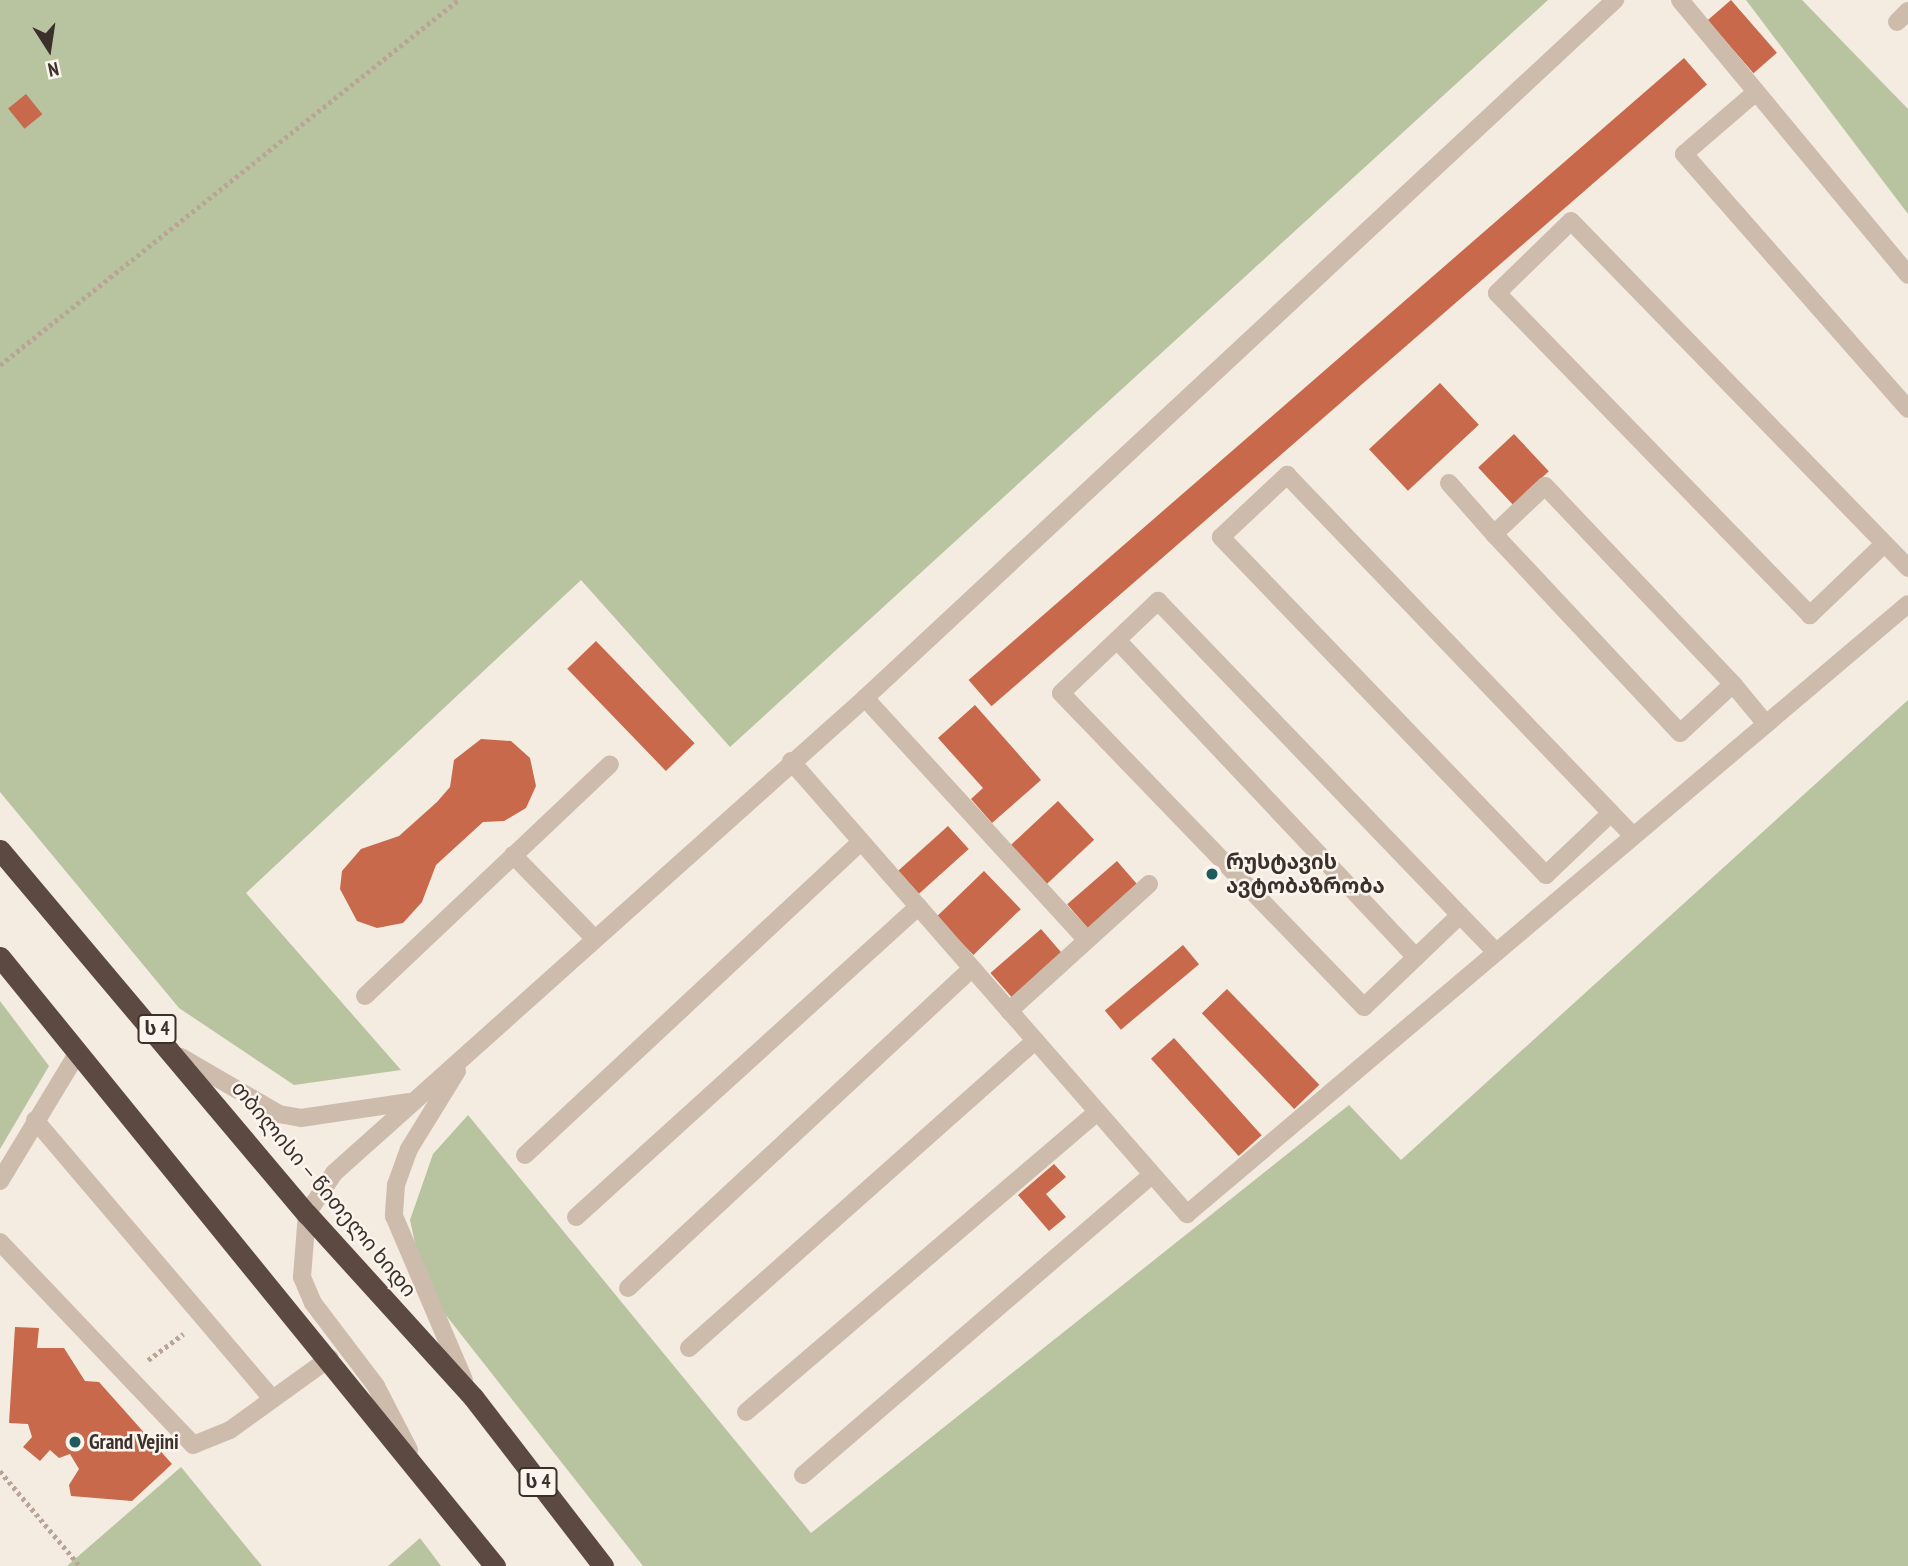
<!DOCTYPE html>
<meta charset="utf-8">
<style>
body{margin:0}
#map{position:relative;width:1908px;height:1566px;overflow:hidden;background:#f4ebe1;font-family:"PT Sans Narrow","Noto Sans Georgian",sans-serif}
div>[style]{position:absolute}
[style*='--x']{left:calc(var(--x)*1px);top:calc(var(--y)*1px);width:calc(var(--w)*1px);rotate:calc(var(--a)*1deg)}
.green>*{inset:0;background:#b8c4a0}
.building>*{inset:0;background:#c8694b;transform-origin:0 0}
.path>*{height:4.5px;margin-top:-2.25px;transform-origin:0;background:repeating-linear-gradient(90deg,#b9a596 0 3.5px,transparent 0 7px)}
.lane>*{height:18px;margin:-9px;padding:0 9px;transform-origin:9px;border-radius:9px;background:#cdbbac}
.street>*{height:18px;margin:-9px;padding:0 9px;transform-origin:9px;border-radius:9px;background:#cdbbac}
.highway>*{height:21px;margin:-10.5px;padding:0 10.5px;transform-origin:10.5px;border-radius:10.5px;background:#5c4a42}
.dots>*{width:19px;height:19px;translate:-50% -50%;box-sizing:border-box;border:4px solid #fbf5ee;border-radius:50%}
span{translate:-50% -50%;white-space:nowrap;text-align:center;line-height:1.15;-webkit-text-stroke:5px #fbf5ee;paint-order:stroke}
.shield-label span{padding:2px 5px;background:#fbf5ee;border:2px solid;border-radius:5px;-webkit-text-stroke-width:0}
.shield-label{font-size:19px;color:#3b302b;font-weight:700}
.poi-label{font-size:21px;color:#3b302b;font-weight:700}
.left{translate:0 -50%;text-align:left}
.street-label{font-size:21px;color:#3b302b}
.north{position:absolute;left:14px;top:14px;width:70px;height:70px;-webkit-text-stroke:5px #fbf5ee;paint-order:stroke;rotate:168deg;font-size:19px;font-weight:700;line-height:28px;text-align:center;color:#3b302b}
.north::after{content:'';display:block;margin:auto;width:24px;height:32px;background:#3b302b;clip-path:polygon(50% 0,100% 100%,50% 72%,0 100%)}
</style>
<div id="map">
<div class="green">
<i style="clip-path:polygon(0 0,1548px 0,730px 747px,581px 580px,246px 893px,401px 1070px,294px 1085px,179px 1008px,0 792px)"></i>
<i style="clip-path:polygon(1746px 0,1802px 0,1908px 109px,1908px 214px)"></i>
<i style="clip-path:polygon(1908px 700px,1908px 1566px,643px 1566px,445px 1314px,418px 1257px,410px 1220px,433px 1154px,468px 1115px,811px 1533px,1349px 1105px,1401px 1160px)"></i>
<i style="clip-path:polygon(0 1001px,49px 1066px,0 1149px)"></i>
<i style="clip-path:polygon(181px 1467px,262px 1566px,67px 1566px,75px 1559px)"></i>
<i style="clip-path:polygon(420px 1538px,441px 1566px,388px 1566px)"></i>
</div>
<div class="building">
<i style="left:1731px;top:0;width:70px;height:31px;rotate:49deg"></i>
<i style="left:1684px;top:58px;width:35px;height:948px;rotate:49deg"></i>
<i style="left:26px;top:94px;width:26px;height:23px;rotate:51deg"></i>
<i style="left:1440px;top:383px;width:57px;height:97px;rotate:47deg"></i>
<i style="left:1514px;top:434px;width:51px;height:49px;rotate:47deg"></i>
<i style="left:596px;top:641px;width:142px;height:40px;rotate:46deg"></i>
<i style="clip-path:polygon(975px 705px,1041px 780px,992px 823px,971px 799px,983px 788px,938px 738px)"></i>
<i style="clip-path:polygon(481px 739px,511px 741px,530px 758px,536px 786px,526px 808px,504px 821px,483px 822px,436px 865px,422px 902px,403px 923px,377px 928px,357px 921px,340px 889px,342px 871px,361px 849px,399px 836px,437px 802px,450px 787px,454px 760px)"></i>
<i style="left:1058px;top:801px;width:53px;height:68px;rotate:47deg"></i>
<i style="left:948px;top:826px;width:31px;height:67px;rotate:48deg"></i>
<i style="left:1117px;top:861px;width:32px;height:66px;rotate:49deg"></i>
<i style="left:984px;top:871px;width:53px;height:66px;rotate:46deg"></i>
<i style="left:1041px;top:929px;width:32px;height:67px;rotate:49deg"></i>
<i style="left:1183px;top:945px;width:25px;height:102px;rotate:50deg"></i>
<i style="left:1227px;top:989px;width:133px;height:35px;rotate:46deg"></i>
<i style="left:1174px;top:1038px;width:131px;height:31px;rotate:48deg"></i>
<i style="clip-path:polygon(1054px 1164px,1066px 1177px,1046px 1194px,1066px 1217px,1049px 1231px,1018px 1195px)"></i>
<i style="clip-path:polygon(15px 1327px,39px 1328px,37px 1348px,64px 1348px,85px 1381px,99px 1382px,172px 1464px,132px 1501px,71px 1496px,69px 1485px,79px 1469px,70px 1454px,59px 1458px,50px 1450px,40px 1461px,23px 1447px,32px 1437px,28px 1424px,9px 1423px)"></i>
</div>
<div class="path">
<i style="--x:0;--y:365;--w:586;--a:-38.55"></i>
<i style="--x:148;--y:1360;--w:44;--a:-36.6"></i>
<i style="--x:0;--y:1471;--w:124;--a:49.9"></i>
</div>
<div class="lane">
<i style="--x:1680;--y:0;--w:357;--a:50.3"></i>
<i style="--x:1897;--y:22;--w:16;--a:-45"></i>
<i style="--x:1756;--y:92;--w:95;--a:139.3"></i>
<i style="--x:1684;--y:154;--w:339;--a:48.7"></i>
<i style="--x:1449;--y:483;--w:68;--a:48.6"></i>
<i style="--x:1884;--y:544;--w:103;--a:136.2"></i>
<i style="--x:1810;--y:615;--w:449;--a:-134.2"></i>
<i style="--x:1497;--y:293;--w:103;--a:-44.2"></i>
<i style="--x:1571;--y:221;--w:484;--a:45.8"></i>
<i style="--x:1117;--y:640;--w:436;--a:46.7"></i>
<i style="--x:1733;--y:684;--w:72;--a:137.2"></i>
<i style="--x:1680;--y:733;--w:272;--a:-133.1"></i>
<i style="--x:1494;--y:534;--w:70;--a:-43.3"></i>
<i style="--x:1545;--y:486;--w:273;--a:46.5"></i>
<i style="--x:1733;--y:684;--w:52;--a:50.5"></i>
<i style="--x:865;--y:698;--w:328;--a:47.5"></i>
<i style="--x:791;--y:761;--w:602;--a:48.84"></i>
<i style="--x:1187;--y:1214;--w:944;--a:-40.23"></i>
<i style="--x:1611;--y:813;--w:90;--a:136.4"></i>
<i style="--x:1546;--y:875;--w:469;--a:-133.9"></i>
<i style="--x:1221;--y:537;--w:91;--a:-43.2"></i>
<i style="--x:1287;--y:475;--w:468;--a:46.2"></i>
<i style="--x:1611;--y:813;--w:32;--a:46"></i>
<i style="--x:513;--y:855;--w:116;--a:45.7"></i>
<i style="--x:1460;--y:915;--w:133;--a:136.2"></i>
<i style="--x:1364;--y:1007;--w:436;--a:-134"></i>
<i style="--x:1061;--y:693;--w:134;--a:-43.5"></i>
<i style="--x:1158;--y:601;--w:436;--a:46.1"></i>
<i style="--x:1460;--y:915;--w:52;--a:45.8"></i>
<i style="--x:365;--y:996;--w:337;--a:-43.4"></i>
<i style="--x:1009;--y:1011;--w:189;--a:-42.2"></i>
<i style="--x:35;--y:1120;--w:364;--a:49.6"></i>
<i style="--x:525;--y:1155;--w:459;--a:-43"></i>
<i style="--x:576;--y:1217;--w:462;--a:-42.2"></i>
<i style="--x:0;--y:1242;--w:280;--a:46.4"></i>
<i style="--x:193;--y:1445;--w:40;--a:-22"></i>
<i style="--x:230;--y:1430;--w:123;--a:-35.8"></i>
<i style="--x:628;--y:1288;--w:468;--a:-42.9"></i>
<i style="--x:689;--y:1348;--w:463;--a:-41.6"></i>
<i style="--x:746;--y:1412;--w:462;--a:-40.5"></i>
<i style="--x:803;--y:1475;--w:460;--a:-40.7"></i>
</div>
<div class="street">
<i style="--x:181;--y:1057;--w:113;--a:30.2"></i>
<i style="--x:279;--y:1114;--w:22;--a:10"></i>
<i style="--x:301;--y:1118;--w:108;--a:-8.5"></i>
<i style="--x:457;--y:1071;--w:92;--a:121.6"></i>
<i style="--x:409;--y:1149;--w:38;--a:110"></i>
<i style="--x:396;--y:1185;--w:31;--a:94"></i>
<i style="--x:394;--y:1216;--w:178;--a:66.9"></i>
<i style="--x:0;--y:1181;--w:149;--a:-58.8"></i>
<i style="--x:409;--y:1450;--w:72;--a:-117.3"></i>
<i style="--x:376;--y:1386;--w:104;--a:-127.2"></i>
<i style="--x:313;--y:1303;--w:28;--a:-113"></i>
<i style="--x:302;--y:1277;--w:63;--a:-85.5"></i>
<i style="--x:307;--y:1214;--w:49;--a:-56.6"></i>
<i style="--x:334;--y:1173;--w:712;--a:-41.81"></i>
<i style="--x:865;--y:698;--w:1025;--a:-42.94"></i>
</div>
<div class="highway">
<i style="--x:0;--y:850;--w:476;--a:49.9"></i>
<i style="--x:307;--y:1214;--w:247;--a:47.8"></i>
<i style="--x:473;--y:1397;--w:213;--a:52.4"></i>
<i style="--x:0;--y:957;--w:785;--a:50.9"></i>
</div>
<div class="dots">
<i style="left:1212px;top:874px;background:#1f5a5e"></i>
<i style="left:75px;top:1442px;background:#1f5a5e"></i>
</div>
<div class="shield-label">
<span style="left:157px;top:1029px">ს 4</span>
<span style="left:538px;top:1482px">ს 4</span>
</div>
<div class="poi-label">
<span class="left" style="left:1226px;top:874px">რუსტავის<br>ავტობაზრობა</span>
<span class="left" style="left:89px;top:1442px">Grand Vejini</span>
</div>
<div class="street-label">
<span style="left:324px;top:1189px;rotate:50deg">თბილისი — წითელი ხიდი</span>
</div>
<div class="north">N</div>
</div>
